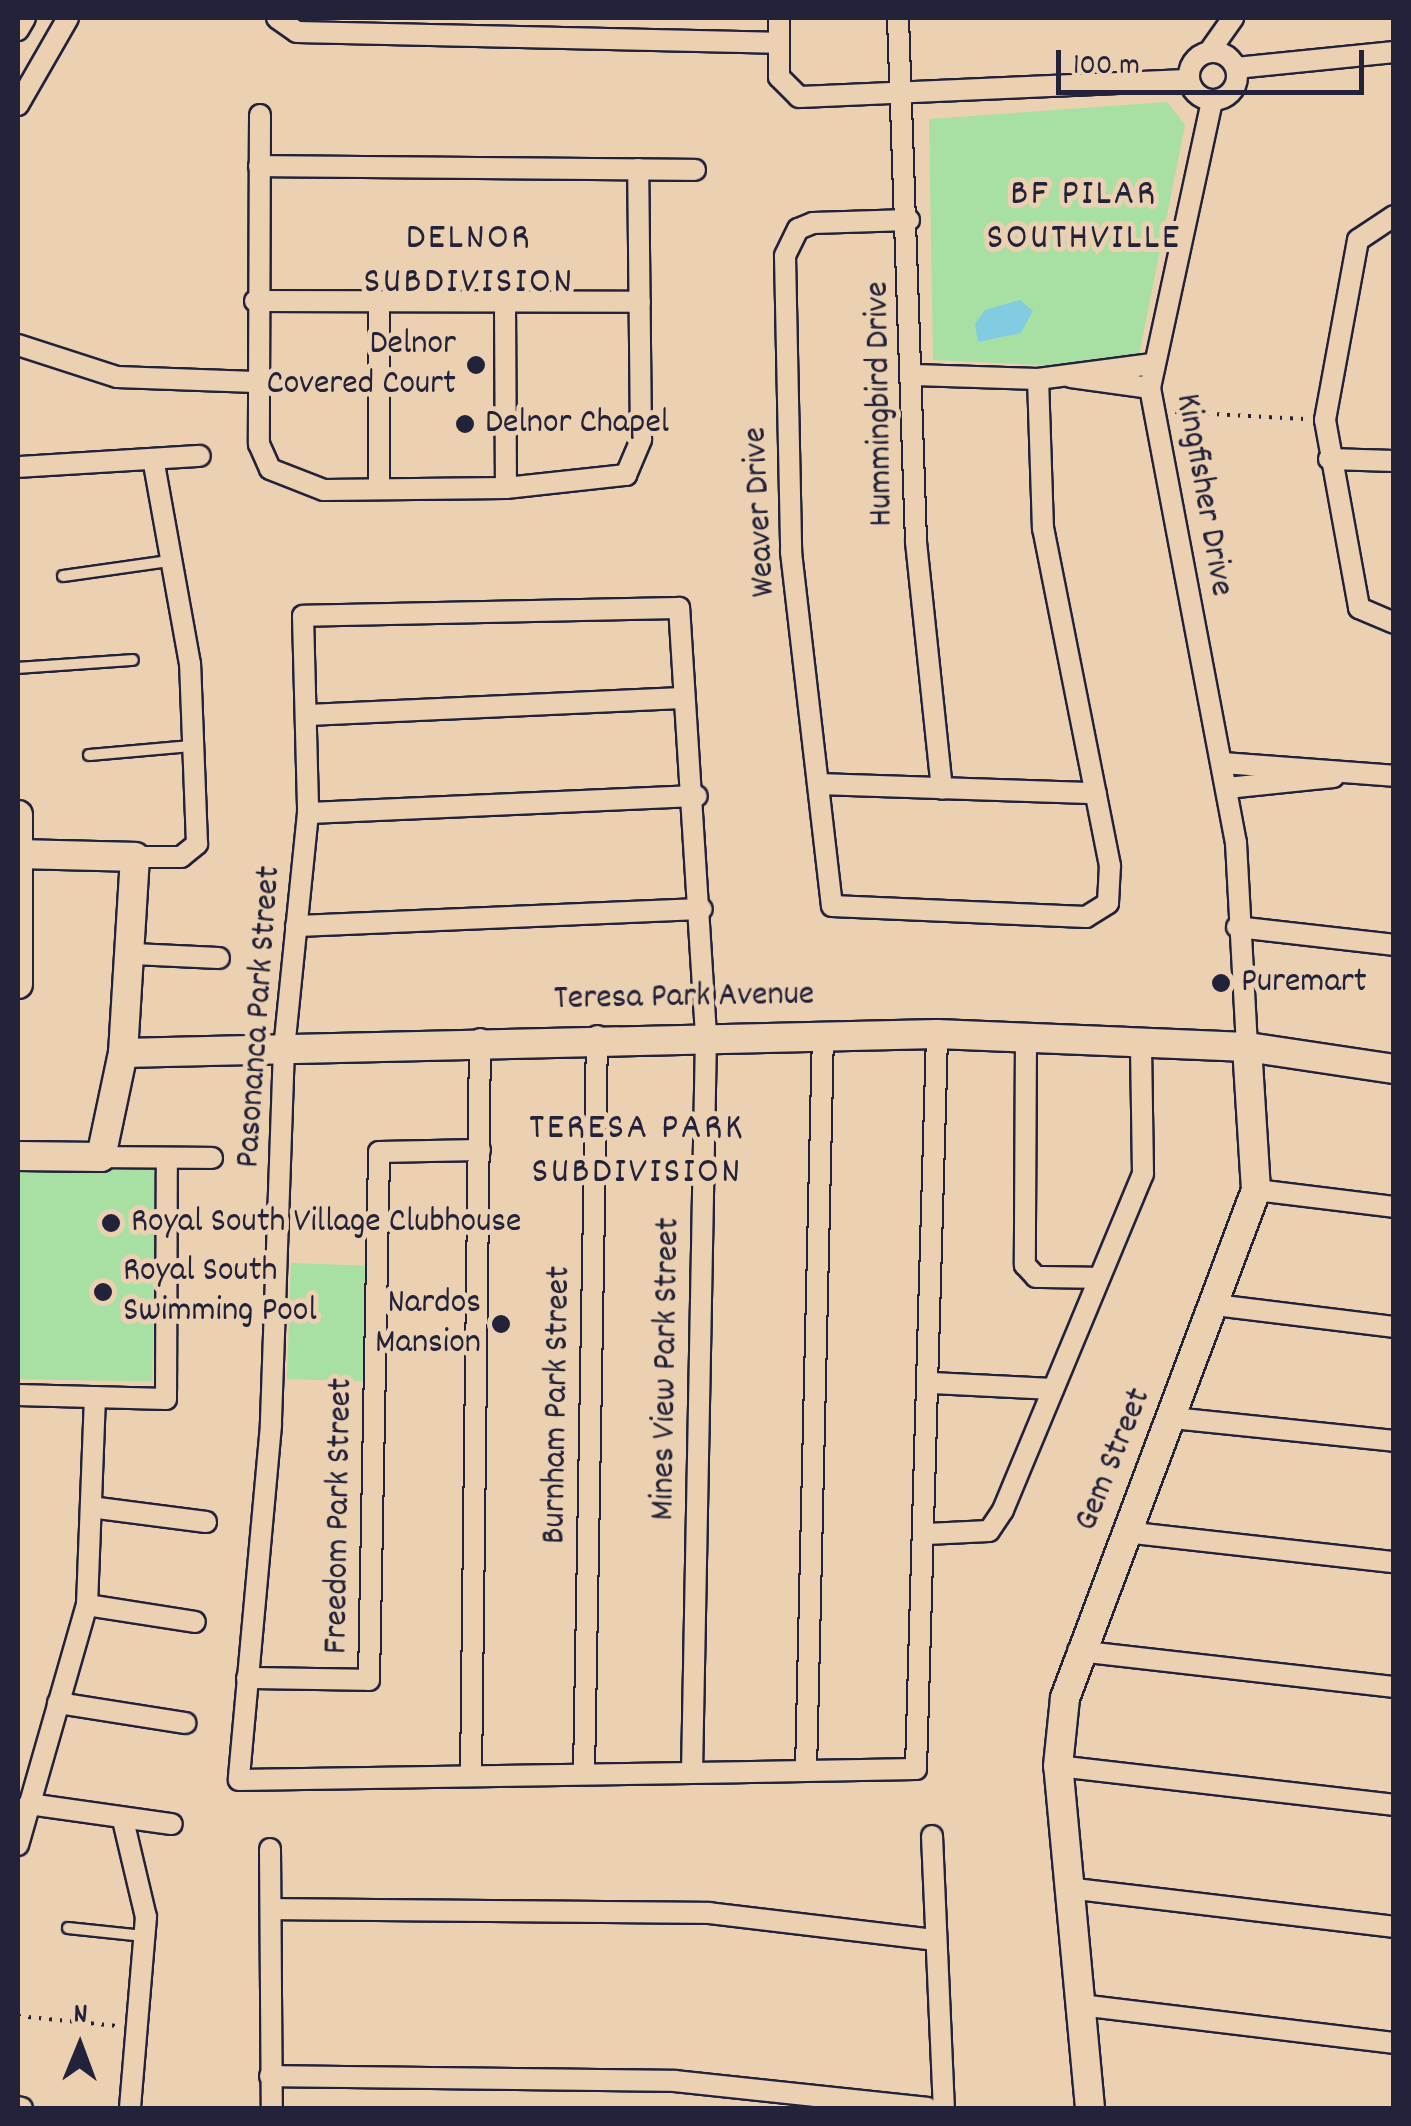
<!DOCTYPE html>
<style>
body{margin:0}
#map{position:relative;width:1411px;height:2126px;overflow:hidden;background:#ebd0b2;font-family:Dekko,sans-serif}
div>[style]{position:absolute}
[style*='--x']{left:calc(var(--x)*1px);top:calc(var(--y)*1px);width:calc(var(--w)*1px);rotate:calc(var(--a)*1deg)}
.green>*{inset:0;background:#a8dfa3;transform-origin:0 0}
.water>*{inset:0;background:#82cce2}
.path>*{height:4px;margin-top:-2px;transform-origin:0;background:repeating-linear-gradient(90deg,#22223b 0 2.5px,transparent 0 10.5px)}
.roads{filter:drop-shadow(2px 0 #22223b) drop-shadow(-2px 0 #22223b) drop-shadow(0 2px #22223b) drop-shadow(0 -2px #22223b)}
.lane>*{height:10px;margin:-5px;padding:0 5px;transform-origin:5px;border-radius:5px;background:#ebd0b2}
.street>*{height:20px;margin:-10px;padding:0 10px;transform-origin:10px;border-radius:10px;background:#ebd0b2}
.street>.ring{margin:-10px;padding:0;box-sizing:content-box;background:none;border:20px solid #ebd0b2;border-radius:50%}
.secondary>*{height:28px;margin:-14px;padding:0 14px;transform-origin:14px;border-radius:14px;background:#ebd0b2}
.dots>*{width:28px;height:28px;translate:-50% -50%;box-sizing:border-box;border:5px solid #ebd0b2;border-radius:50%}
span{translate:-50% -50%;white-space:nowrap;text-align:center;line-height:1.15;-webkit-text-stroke:10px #ebd0b2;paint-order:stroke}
.poi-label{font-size:35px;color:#22223b}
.right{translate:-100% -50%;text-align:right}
.left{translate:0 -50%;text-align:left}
.street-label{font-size:35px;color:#22223b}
.neighbourhood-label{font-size:38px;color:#22223b;letter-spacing:2.5px}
.frame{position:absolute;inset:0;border:20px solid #22223b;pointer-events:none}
.north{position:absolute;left:30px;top:1996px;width:100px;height:100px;-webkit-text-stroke:8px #ebd0b2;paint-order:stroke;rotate:1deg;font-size:28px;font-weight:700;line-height:40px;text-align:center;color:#22223b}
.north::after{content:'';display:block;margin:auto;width:35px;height:45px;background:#22223b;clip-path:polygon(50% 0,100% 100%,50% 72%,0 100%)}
.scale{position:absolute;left:1056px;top:50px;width:308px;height:45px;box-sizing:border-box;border:5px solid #22223b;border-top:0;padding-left:12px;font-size:30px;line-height:35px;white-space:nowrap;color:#22223b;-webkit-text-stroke:8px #ebd0b2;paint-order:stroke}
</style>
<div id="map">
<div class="green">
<i style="clip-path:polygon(1167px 102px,1185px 125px,1139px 355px,1080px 367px,933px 360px,929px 119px)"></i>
<i style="left:18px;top:1166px;width:138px;height:213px;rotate:1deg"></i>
<i style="left:291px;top:1263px;width:76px;height:116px;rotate:2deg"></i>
</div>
<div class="water">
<i style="clip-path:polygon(1020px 300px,1033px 311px,1021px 333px,978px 342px,975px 324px,985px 310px)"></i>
</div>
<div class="path">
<i style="--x:1175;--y:412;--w:130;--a:3.1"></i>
<i style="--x:18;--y:2016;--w:100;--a:5.8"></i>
</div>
<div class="roads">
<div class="lane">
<i style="--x:63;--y:576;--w:107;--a:-8.1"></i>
<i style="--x:18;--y:668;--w:115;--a:-4"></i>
<i style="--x:89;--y:755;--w:103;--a:-5"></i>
<i style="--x:68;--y:1928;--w:76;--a:6"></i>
</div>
<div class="street">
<i style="--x:277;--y:18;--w:24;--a:35"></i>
<i style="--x:297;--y:32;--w:482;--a:1.3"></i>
<i style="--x:779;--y:18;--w:59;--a:90"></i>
<i style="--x:779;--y:77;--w:28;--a:45"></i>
<i style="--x:799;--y:97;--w:389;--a:-2.5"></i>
<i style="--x:898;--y:18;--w:524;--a:88.03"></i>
<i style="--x:916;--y:542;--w:248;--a:84"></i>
<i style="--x:18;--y:30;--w:14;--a:-60"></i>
<i class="ring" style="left:1189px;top:52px;width:28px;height:28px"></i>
<i style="--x:1209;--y:52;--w:42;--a:-54.8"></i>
<i style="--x:1236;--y:68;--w:159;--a:-5.8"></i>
<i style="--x:1212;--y:101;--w:294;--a:102.2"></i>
<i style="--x:1150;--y:388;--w:463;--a:79.3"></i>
<i style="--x:1236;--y:843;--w:204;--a:86.9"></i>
<i style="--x:18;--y:105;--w:100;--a:-60.1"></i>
<i style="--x:260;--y:115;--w:329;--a:90.2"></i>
<i style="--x:259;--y:444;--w:27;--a:66"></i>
<i style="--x:270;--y:469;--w:58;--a:21.3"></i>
<i style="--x:324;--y:490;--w:182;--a:-0.6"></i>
<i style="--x:506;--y:488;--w:121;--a:-6.2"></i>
<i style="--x:626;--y:475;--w:39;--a:-67"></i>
<i style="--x:641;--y:439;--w:270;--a:-90.6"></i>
<i style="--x:259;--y:166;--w:436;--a:0.5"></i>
<i style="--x:1394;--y:216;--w:43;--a:146.3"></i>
<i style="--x:1358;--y:240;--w:183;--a:100.4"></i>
<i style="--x:1325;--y:420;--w:191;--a:79.7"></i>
<i style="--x:1359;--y:608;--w:38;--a:23"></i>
<i style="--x:909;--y:220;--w:96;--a:178.2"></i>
<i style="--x:813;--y:223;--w:16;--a:158"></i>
<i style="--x:798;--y:229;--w:30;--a:116"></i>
<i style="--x:785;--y:256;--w:296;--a:88.8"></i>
<i style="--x:791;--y:552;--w:356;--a:83.4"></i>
<i style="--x:832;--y:906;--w:254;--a:2.5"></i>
<i style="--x:1086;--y:917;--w:26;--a:-32"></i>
<i style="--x:1108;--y:903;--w:37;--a:-87"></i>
<i style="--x:1110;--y:866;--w:344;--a:-101.2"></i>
<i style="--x:1043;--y:529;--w:150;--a:-91.9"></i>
<i style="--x:255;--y:301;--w:385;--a:0.1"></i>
<i style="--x:379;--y:302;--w:187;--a:90"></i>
<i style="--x:505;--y:302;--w:186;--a:89.7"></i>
<i style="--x:18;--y:345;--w:104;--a:17.9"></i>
<i style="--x:117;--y:377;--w:138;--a:2.1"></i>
<i style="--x:914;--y:375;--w:124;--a:1.8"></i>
<i style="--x:1038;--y:379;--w:115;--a:-7.5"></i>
<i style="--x:1071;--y:377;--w:80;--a:7.9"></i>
<i style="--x:1329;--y:459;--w:65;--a:1.8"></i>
<i style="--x:18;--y:467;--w:182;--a:-3.5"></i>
<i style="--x:307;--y:715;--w:376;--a:-2.6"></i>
<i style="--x:1223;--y:763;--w:171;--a:4.3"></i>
<i style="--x:818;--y:784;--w:278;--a:1.9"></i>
<i style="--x:1227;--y:788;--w:107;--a:-5.9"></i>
<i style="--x:308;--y:813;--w:389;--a:-2.5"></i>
<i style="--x:135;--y:857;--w:46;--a:0"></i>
<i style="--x:181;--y:857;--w:21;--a:-39"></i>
<i style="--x:197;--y:844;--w:180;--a:-92.2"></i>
<i style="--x:190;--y:664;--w:208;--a:-100.2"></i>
<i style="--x:296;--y:926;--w:406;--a:-2.4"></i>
<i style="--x:1237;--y:927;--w:158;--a:6.5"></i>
<i style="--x:133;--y:954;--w:86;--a:2.7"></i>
<i style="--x:1026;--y:1037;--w:228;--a:90.3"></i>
<i style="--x:1025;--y:1265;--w:16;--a:47"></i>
<i style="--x:1036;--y:1277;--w:61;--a:0.9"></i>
<i style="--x:101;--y:1157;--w:111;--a:0.5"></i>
<i style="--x:1256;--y:1190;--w:139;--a:7"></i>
<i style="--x:1215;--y:1305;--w:180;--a:7"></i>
<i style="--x:932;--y:1383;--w:121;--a:2.8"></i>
<i style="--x:18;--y:1395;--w:148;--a:1.5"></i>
<i style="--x:166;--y:1399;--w:240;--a:-89.8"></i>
<i style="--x:1173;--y:1418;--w:222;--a:5.9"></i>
<i style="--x:98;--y:1508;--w:109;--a:7.4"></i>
<i style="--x:1125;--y:1532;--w:271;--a:6.4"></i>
<i style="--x:927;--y:1534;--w:62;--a:-2.8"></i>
<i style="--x:989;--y:1531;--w:25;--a:-56"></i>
<i style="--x:1003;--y:1510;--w:364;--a:-67.4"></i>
<i style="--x:1143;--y:1174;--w:132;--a:-90.9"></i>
<i style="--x:87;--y:1605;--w:109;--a:8.9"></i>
<i style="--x:1078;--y:1651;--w:318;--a:6.5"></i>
<i style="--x:247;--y:1678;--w:122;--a:0.9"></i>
<i style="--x:369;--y:1680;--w:528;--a:-88.91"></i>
<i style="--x:379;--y:1152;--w:101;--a:-1.1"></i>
<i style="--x:58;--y:1703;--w:129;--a:8.9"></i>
<i style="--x:1058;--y:1766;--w:338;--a:6.6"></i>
<i style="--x:806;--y:1771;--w:738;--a:-88.68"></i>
<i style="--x:692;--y:1773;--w:738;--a:-88.91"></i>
<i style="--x:706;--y:1035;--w:428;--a:-93.6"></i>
<i style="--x:679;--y:608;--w:376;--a:178.8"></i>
<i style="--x:303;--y:616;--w:197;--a:88.5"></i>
<i style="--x:308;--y:813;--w:236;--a:95.8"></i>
<i style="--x:284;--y:1048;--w:377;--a:92"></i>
<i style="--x:271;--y:1425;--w:356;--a:95.2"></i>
<i style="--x:239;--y:1780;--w:453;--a:-0.9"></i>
<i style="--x:692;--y:1773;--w:224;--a:-1"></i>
<i style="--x:916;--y:1769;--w:735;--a:-88.36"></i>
<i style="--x:584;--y:1774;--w:738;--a:-88.99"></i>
<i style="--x:471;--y:1776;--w:737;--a:-89.3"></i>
<i style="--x:29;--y:1804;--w:144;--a:8"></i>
<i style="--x:123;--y:1820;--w:100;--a:76.7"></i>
<i style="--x:146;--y:1917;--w:192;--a:94.8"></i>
<i style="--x:932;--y:1836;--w:272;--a:87.5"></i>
<i style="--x:18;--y:1845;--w:250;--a:-74"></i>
<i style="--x:87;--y:1605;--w:208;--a:-87.8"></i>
<i style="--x:270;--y:1849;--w:259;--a:89.6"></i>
<i style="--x:1068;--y:1888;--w:328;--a:6.8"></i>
<i style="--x:271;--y:1909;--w:438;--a:0.5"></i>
<i style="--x:709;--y:1913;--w:227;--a:6.8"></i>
<i style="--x:1080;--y:2005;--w:316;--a:6.9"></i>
<i style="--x:270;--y:2076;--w:405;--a:0.7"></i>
<i style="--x:675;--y:2081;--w:254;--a:6.1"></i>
<i style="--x:18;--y:2107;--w:4;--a:14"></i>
</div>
<div class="secondary">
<i style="--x:18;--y:815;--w:169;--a:90"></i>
<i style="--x:123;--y:1053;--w:814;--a:-1.34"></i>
<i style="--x:937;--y:1034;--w:310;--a:2.4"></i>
<i style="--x:1247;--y:1047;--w:149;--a:8.5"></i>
<i style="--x:18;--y:1156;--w:83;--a:0.7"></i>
<i style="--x:101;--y:1157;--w:106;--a:-78.1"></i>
<i style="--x:123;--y:1053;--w:196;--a:-86.5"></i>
<i style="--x:135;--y:857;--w:114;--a:-178.5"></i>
<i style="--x:1090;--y:2108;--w:343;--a:-95.3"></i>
<i style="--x:1058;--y:1766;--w:68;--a:-84.1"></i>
<i style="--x:1065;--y:1698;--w:543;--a:-69.39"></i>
<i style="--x:1256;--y:1190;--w:143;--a:-93.6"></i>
</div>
</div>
<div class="dots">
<i style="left:476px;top:365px;background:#22223b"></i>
<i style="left:465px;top:424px;background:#22223b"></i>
<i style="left:1221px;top:983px;background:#22223b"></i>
<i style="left:111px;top:1223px;background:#22223b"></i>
<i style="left:103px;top:1292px;background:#22223b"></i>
<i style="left:501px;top:1324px;background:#22223b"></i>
</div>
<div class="poi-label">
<span class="right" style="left:456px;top:365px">Delnor<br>Covered Court</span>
<span class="left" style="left:485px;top:424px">Delnor Chapel</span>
<span class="left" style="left:1241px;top:983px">Puremart</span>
<span class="left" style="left:131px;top:1223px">Royal South Village Clubhouse</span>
<span class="left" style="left:123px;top:1292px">Royal South<br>Swimming Pool</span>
<span class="right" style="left:481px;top:1324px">Nardos<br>Mansion</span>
</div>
<div class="street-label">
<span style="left:881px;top:404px;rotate:-91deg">Hummingbird Drive</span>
<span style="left:1203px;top:495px;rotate:80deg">Kingfisher Drive</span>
<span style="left:761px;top:512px;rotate:-93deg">Weaver Drive</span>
<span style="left:684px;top:998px;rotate:-1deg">Teresa Park Avenue</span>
<span style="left:260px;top:1017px;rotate:-86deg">Pasonanca Park Street</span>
<span style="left:667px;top:1369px;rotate:-89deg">Mines View Park Street</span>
<span style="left:558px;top:1405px;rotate:-89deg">Burnham Park Street</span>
<span style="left:1114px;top:1460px;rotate:-68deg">Gem Street</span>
<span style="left:340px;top:1516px;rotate:-89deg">Freedom Park Street</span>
</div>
<div class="neighbourhood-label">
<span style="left:1084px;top:218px">BF PILAR<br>SOUTHVILLE</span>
<span style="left:469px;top:262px">DELNOR<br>SUBDIVISION</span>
<span style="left:637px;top:1152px">TERESA PARK<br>SUBDIVISION</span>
</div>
<div class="frame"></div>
<div class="north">N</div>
<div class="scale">100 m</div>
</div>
